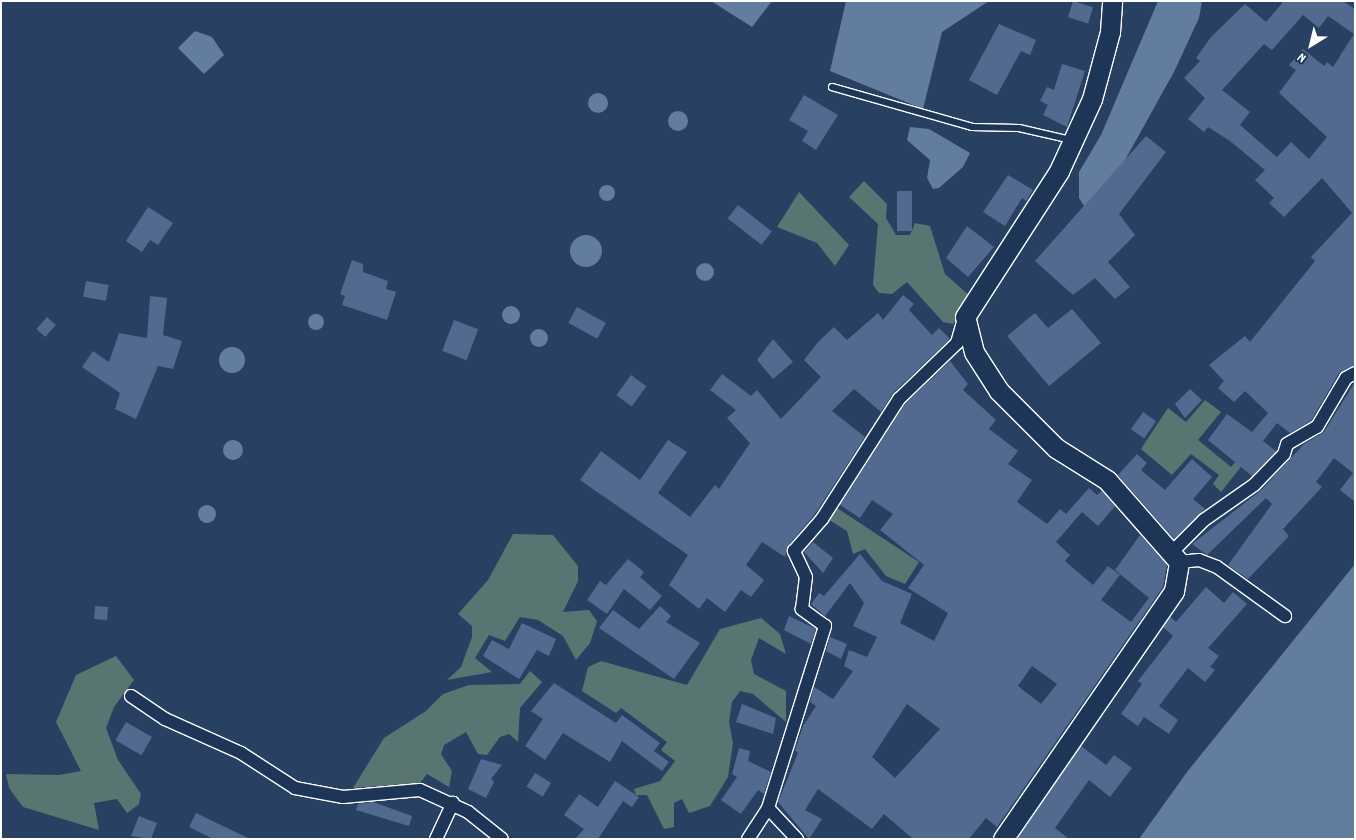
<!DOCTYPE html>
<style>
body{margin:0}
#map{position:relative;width:1356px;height:840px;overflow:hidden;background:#284062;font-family:Dekko,sans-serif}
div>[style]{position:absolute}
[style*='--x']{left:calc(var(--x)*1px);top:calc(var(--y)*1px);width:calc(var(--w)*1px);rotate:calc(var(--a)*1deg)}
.green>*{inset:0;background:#597572}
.water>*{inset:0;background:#627d9e}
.round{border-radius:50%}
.building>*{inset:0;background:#526a90;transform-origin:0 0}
.roads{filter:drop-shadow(1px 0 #fff) drop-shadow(-1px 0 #fff) drop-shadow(0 1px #fff) drop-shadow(0 -1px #fff)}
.lane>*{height:6px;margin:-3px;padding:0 3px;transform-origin:3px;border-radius:3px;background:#1d3557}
.street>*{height:12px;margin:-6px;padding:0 6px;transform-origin:6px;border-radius:6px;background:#1d3557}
.secondary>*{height:19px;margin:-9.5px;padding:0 9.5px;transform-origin:9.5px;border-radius:9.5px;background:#1d3557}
span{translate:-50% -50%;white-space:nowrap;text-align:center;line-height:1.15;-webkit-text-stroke:5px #1d3557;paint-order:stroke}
.frame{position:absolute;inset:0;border:2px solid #fff;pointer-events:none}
.north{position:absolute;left:1286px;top:20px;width:50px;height:50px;-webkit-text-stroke:4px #1d3557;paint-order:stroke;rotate:216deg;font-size:14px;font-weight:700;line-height:20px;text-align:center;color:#fff}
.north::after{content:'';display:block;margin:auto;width:18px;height:22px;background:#fff;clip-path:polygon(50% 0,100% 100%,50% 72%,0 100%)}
</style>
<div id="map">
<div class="green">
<i style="clip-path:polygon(864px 181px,887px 204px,886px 218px,896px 235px,910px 235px,915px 223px,930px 226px,945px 274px,970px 296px,953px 324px,943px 322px,907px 282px,892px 294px,879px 293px,873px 285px,878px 224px,849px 197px)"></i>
<i style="clip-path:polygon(799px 192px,849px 245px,835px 266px,817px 243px,777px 227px)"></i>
<i style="clip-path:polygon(1205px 400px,1221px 412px,1198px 440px,1231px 467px,1239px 458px,1244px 463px,1221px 492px,1213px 484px,1219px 475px,1191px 454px,1172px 475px,1141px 449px,1168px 408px,1186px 422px)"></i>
<i style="clip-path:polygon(834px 506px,919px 562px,905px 584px,886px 576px,865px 549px,853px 554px,847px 531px,826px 518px)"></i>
<i style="clip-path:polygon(513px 534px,553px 535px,578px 566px,578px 581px,563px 612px,589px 610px,597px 621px,590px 643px,576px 660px,563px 636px,538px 620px,520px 617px,505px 641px,489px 635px,475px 658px,492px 672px,447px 680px,461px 667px,472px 637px,472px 626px,458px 614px,488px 580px)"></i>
<i style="clip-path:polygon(761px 618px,780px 634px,786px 654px,759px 638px,751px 660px,754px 674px,786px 691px,786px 722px,753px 694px,740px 691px,732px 702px,729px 722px,733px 743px,728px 777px,710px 806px,689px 813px,682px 799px,674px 803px,674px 827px,664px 829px,647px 795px,636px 795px,634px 789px,660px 781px,675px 761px,661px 750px,667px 742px,621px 708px,616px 713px,582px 691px,588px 667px,601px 661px,687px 685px,720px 629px)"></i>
<i style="clip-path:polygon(116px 656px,134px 680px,114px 707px,106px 728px,118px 760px,141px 794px,139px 804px,127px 813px,117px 799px,94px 803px,99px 830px,23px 807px,9px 788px,6px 774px,59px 775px,81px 771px,56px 722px,76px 675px)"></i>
<i style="clip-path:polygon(530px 671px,542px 682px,520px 708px,518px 742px,509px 734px,500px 737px,487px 755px,478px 754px,466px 732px,444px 745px,441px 754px,452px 771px,449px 787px,427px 774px,420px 783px,353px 788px,384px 738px,426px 711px,443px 694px,469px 685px,520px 684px)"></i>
</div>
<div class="water">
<i style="clip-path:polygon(711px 1px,772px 1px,752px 27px)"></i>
<i style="clip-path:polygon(846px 1px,989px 1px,942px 32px,923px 109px,830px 71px)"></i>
<i style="clip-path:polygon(1158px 1px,1202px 1px,1199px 18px,1174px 72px,1100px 205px,1086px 209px,1079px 198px,1079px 172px,1101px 135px)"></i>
<i style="clip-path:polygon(195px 31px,212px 37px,224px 55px,204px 74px,178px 48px)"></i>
<i class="round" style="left:588px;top:93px;width:20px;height:20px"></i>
<i class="round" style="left:668px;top:111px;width:20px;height:20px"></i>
<i style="clip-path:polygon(910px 127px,929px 129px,970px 153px,963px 167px,939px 188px,933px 189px,927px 178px,930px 160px,907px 140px)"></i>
<i class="round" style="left:599px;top:185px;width:16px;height:16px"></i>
<i class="round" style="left:570px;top:235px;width:32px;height:32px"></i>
<i class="round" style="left:696px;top:263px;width:18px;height:18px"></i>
<i class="round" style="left:502px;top:306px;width:18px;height:18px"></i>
<i class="round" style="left:308px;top:314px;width:16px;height:16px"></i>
<i class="round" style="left:530px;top:329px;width:18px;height:18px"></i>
<i class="round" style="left:219px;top:347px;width:26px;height:26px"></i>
<i class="round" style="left:223px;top:440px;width:20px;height:20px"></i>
<i class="round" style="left:198px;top:505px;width:18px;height:18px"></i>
<i style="clip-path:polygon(1355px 564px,1355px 839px,1139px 839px,1187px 772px)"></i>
</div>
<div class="building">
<i style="left:1073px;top:1px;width:21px;height:17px;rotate:17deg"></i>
<i style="clip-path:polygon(evenodd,1284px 1px,1343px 1px,1355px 9px,1355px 365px,1339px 373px,1311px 421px,1290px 433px,1277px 423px,1263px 441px,1276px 451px,1252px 476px,1208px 440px,1227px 414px,1252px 432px,1268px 413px,1245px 391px,1234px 402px,1218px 388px,1224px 381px,1209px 365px,1245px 336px,1250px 342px,1315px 261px,1311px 257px,1352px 213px,1322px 178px,1284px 217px,1269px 203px,1274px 198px,1255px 180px,1265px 170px,1230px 141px,1208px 127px,1204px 132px,1188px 119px,1205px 98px,1184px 78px,1200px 61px,1196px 58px,1211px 37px,1245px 4px,1266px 22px,1284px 1px,1303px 15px,1319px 28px,1328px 16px,1354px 34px,1333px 67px,1327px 62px,1324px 66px,1303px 49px,1289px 65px,1296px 70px,1279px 93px,1327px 137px,1309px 159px,1291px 142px,1277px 157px,1240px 125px,1250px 112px,1222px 90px,1264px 44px,1272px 50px,1303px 15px)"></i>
<i style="clip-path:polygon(999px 24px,1036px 40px,1030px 55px,1021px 51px,997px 95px,969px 80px)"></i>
<i style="clip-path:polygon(1062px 64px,1085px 71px,1067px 127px,1043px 115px,1048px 105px,1040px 101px,1047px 87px,1054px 90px)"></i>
<i style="clip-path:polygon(804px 95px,838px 115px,816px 150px,802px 141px,808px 131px,789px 120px)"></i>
<i style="clip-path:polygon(1146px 136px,1166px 152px,1119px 214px,1135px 235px,1108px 262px,1130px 287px,1115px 299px,1095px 278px,1073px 295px,1035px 261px)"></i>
<i style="clip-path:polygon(1008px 175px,1033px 190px,1026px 201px,1022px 198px,1005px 226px,983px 212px)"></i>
<i style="left:897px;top:191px;width:15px;height:40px"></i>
<i style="left:738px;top:205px;width:43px;height:17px;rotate:38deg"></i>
<i style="clip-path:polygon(148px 207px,173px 223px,158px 245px,150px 240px,142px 252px,126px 241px)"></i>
<i style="clip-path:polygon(967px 226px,994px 247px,968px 277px,946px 258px)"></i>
<i style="clip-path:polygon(352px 260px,363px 264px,363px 272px,388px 281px,386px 289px,396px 292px,387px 320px,342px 305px,345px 296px,340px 294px)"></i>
<i style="left:86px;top:281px;width:23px;height:16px;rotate:10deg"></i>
<i style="clip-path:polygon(903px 295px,914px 304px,909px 310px,932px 335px,939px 328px,950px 339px,893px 393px,881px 412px,854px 389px,832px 411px,865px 437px,815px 514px,788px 546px,785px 557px,762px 542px,746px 565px,764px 580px,751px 597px,741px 590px,725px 612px,707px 598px,699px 609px,669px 585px,688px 555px,580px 480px,601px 451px,640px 480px,668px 440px,687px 452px,658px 493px,690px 517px,715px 485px,719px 489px,750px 443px,727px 418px,736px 410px,710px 390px,722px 374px,751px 396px,757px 390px,781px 419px,821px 377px,804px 360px,818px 342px,834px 327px,847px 340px,878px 313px,883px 320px)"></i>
<i style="clip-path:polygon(150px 296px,167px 298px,163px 335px,182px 341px,173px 369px,158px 366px,136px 419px,115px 409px,120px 393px,82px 367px,93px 351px,109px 362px,119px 333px,147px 338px)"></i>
<i style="left:577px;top:307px;width:33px;height:18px;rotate:29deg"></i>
<i style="clip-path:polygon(1072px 309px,1101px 343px,1049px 386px,1007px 336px,1035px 313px,1048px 328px)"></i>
<i style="left:47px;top:317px;width:12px;height:16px;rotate:42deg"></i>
<i style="left:454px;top:320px;width:26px;height:33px;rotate:21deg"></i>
<i style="clip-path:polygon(773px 339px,793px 362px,773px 379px,757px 360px)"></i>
<i style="clip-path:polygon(evenodd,950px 361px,968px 384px,963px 390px,996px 420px,989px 429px,1018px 451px,1008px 464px,1032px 480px,1017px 502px,1047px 524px,1060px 509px,1066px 514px,1089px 488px,1097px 495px,1102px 491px,1115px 506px,1098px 526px,1082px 512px,1056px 542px,1070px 555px,1065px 561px,1093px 585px,1108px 566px,1120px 575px,1101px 600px,1131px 622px,1149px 598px,1115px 570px,1140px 535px,1167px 565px,1163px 587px,997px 827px,986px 818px,969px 839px,913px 839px,884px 814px,872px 829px,818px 789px,805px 810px,822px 819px,809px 839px,778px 802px,798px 753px,795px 750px,803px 726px,816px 706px,810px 702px,814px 687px,833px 699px,853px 671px,844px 666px,849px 650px,867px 657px,877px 637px,853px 626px,864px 603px,850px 583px,825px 616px,811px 604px,819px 593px,824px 596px,860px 554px,882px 581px,912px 594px,900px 623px,934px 641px,948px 613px,908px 588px,924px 565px,880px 530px,893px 514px,872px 500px,860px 518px,840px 505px,905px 404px,950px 361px,1032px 666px,1057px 684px,1041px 704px,1018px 686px,1032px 666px,950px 361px,907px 704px,940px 729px,895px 778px,872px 757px,907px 704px)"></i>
<i style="left:631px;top:375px;width:19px;height:25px;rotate:36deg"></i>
<i style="clip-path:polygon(1355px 382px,1355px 502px,1340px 490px,1353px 473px,1334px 458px,1316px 482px,1322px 487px,1283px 529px,1289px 536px,1248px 579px,1228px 565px,1272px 504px,1266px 498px,1207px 555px,1192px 544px,1260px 491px,1304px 444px,1324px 432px)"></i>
<i style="clip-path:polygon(1190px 389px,1202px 400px,1185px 418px,1175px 404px)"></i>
<i style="left:1143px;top:412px;width:16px;height:21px;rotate:35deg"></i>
<i style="clip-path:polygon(1137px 454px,1147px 463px,1141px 470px,1165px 490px,1192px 459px,1212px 477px,1193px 499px,1205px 509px,1174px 539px,1118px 475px)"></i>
<i style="clip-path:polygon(813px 542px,833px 558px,823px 573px,804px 552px)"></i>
<i style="clip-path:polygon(628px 559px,644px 572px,640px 577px,662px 596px,650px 610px,624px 589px,607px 614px,587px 600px,600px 581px,606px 585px)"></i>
<i style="clip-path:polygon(1206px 587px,1224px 603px,1233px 592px,1247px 604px,1208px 648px,1219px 656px,1210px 667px,1215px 670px,1205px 682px,1188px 668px,1159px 706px,1178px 720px,1169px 734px,1144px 717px,1138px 726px,1121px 714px,1142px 684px,1138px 681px,1173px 636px,1163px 627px,1170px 617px,1176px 622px)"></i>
<i style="left:95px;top:606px;width:13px;height:13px;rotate:4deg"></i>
<i style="clip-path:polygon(660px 606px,671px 616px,666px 622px,700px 643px,674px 679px,599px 628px,613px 610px,639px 629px)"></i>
<i style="clip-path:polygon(789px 616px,816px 629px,811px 644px,784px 630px)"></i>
<i style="clip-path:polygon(522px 623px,556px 639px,549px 656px,537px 650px,519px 679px,483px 656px,492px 640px,509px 649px)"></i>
<i style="clip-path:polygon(830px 637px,847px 644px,841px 659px,826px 651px)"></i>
<i style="clip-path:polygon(554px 683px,616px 723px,622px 715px,660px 743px,654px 751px,669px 762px,662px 771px,622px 741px,610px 762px,563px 733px,545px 760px,525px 746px,543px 719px,531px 711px)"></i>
<i style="clip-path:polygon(742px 704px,776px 718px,773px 734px,736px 722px)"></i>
<i style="left:126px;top:722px;width:30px;height:21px;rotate:30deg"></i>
<i style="clip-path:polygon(1081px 746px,1106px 765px,1114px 755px,1132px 768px,1110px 797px,1089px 780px,1055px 828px,1069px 839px,1017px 839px)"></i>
<i style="clip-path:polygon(739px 748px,750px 751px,748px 761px,771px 772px,764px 794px,758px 790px,741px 814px,721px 800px,737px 777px,732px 774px)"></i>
<i style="clip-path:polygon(481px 759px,502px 765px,491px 779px,494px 782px,486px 798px,468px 789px)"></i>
<i style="left:535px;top:773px;width:19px;height:16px;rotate:32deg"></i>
<i style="clip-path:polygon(615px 781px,639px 797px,632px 807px,623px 801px,598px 839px,575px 839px,584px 829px,564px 815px,579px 794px,598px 807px)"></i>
<i style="clip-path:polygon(373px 802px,412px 816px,409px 826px,356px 810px,358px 804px)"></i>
<i style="clip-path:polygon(196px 813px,250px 839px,213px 839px,189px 827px)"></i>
<i style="clip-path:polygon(139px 816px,157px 823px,151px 839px,131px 836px)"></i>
</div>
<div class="roads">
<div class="lane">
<i style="--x:832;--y:87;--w:146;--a:15.9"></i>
<i style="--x:972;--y:127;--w:47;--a:1.2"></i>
<i style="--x:1019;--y:128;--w:53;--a:13"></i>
</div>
<div class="street">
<i style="--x:1171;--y:553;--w:47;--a:-45"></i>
<i style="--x:1204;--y:520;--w:61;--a:-35"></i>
<i style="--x:1254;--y:485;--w:43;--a:-45.9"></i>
<i style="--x:1284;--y:454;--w:10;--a:-73"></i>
<i style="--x:1287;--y:444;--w:34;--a:-30"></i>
<i style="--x:1317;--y:427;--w:57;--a:-59.4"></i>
<i style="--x:1346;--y:378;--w:10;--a:-29"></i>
<i style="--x:1179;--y:562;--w:20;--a:-6"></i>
<i style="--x:1199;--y:560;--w:19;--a:21"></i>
<i style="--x:1217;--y:567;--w:84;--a:35.8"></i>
<i style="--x:131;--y:696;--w:41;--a:34.1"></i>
<i style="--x:165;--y:719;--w:83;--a:24.1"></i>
<i style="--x:241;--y:753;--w:64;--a:32.9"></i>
<i style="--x:295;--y:788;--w:49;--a:10.6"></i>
<i style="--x:343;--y:797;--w:77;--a:-5.2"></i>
<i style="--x:420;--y:790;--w:53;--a:24.6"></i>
<i style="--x:468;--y:812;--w:43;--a:38.5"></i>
<i style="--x:436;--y:839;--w:40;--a:-65"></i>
<i style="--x:748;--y:839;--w:37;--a:-57"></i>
<i style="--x:797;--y:839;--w:42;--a:-133.1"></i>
<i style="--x:768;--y:808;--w:191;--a:-72.6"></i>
<i style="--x:825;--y:626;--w:29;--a:-144"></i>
<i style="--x:802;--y:609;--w:32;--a:-83"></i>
<i style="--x:806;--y:577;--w:29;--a:-115"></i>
<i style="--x:794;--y:551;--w:43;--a:-48.8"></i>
<i style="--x:822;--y:519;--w:143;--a:-57.3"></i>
<i style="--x:899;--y:399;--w:81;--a:-44"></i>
<i style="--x:957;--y:343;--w:25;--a:-74"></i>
</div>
<div class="secondary">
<i style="--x:1003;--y:839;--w:301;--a:-55.4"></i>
<i style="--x:1174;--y:591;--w:29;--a:-80"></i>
<i style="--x:1179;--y:562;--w:109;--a:-131.3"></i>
<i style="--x:1107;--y:480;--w:60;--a:-147.9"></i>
<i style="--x:1056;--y:448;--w:81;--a:-135"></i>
<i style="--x:999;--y:391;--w:46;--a:-122.7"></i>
<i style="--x:974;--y:352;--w:36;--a:-104"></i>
<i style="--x:965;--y:317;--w:174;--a:-57.2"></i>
<i style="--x:1059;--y:171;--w:79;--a:-65.4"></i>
<i style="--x:1092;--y:99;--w:69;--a:-75"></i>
<i style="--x:1110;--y:32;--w:31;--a:-86"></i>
</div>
</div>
<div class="frame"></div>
<div class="north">N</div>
</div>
